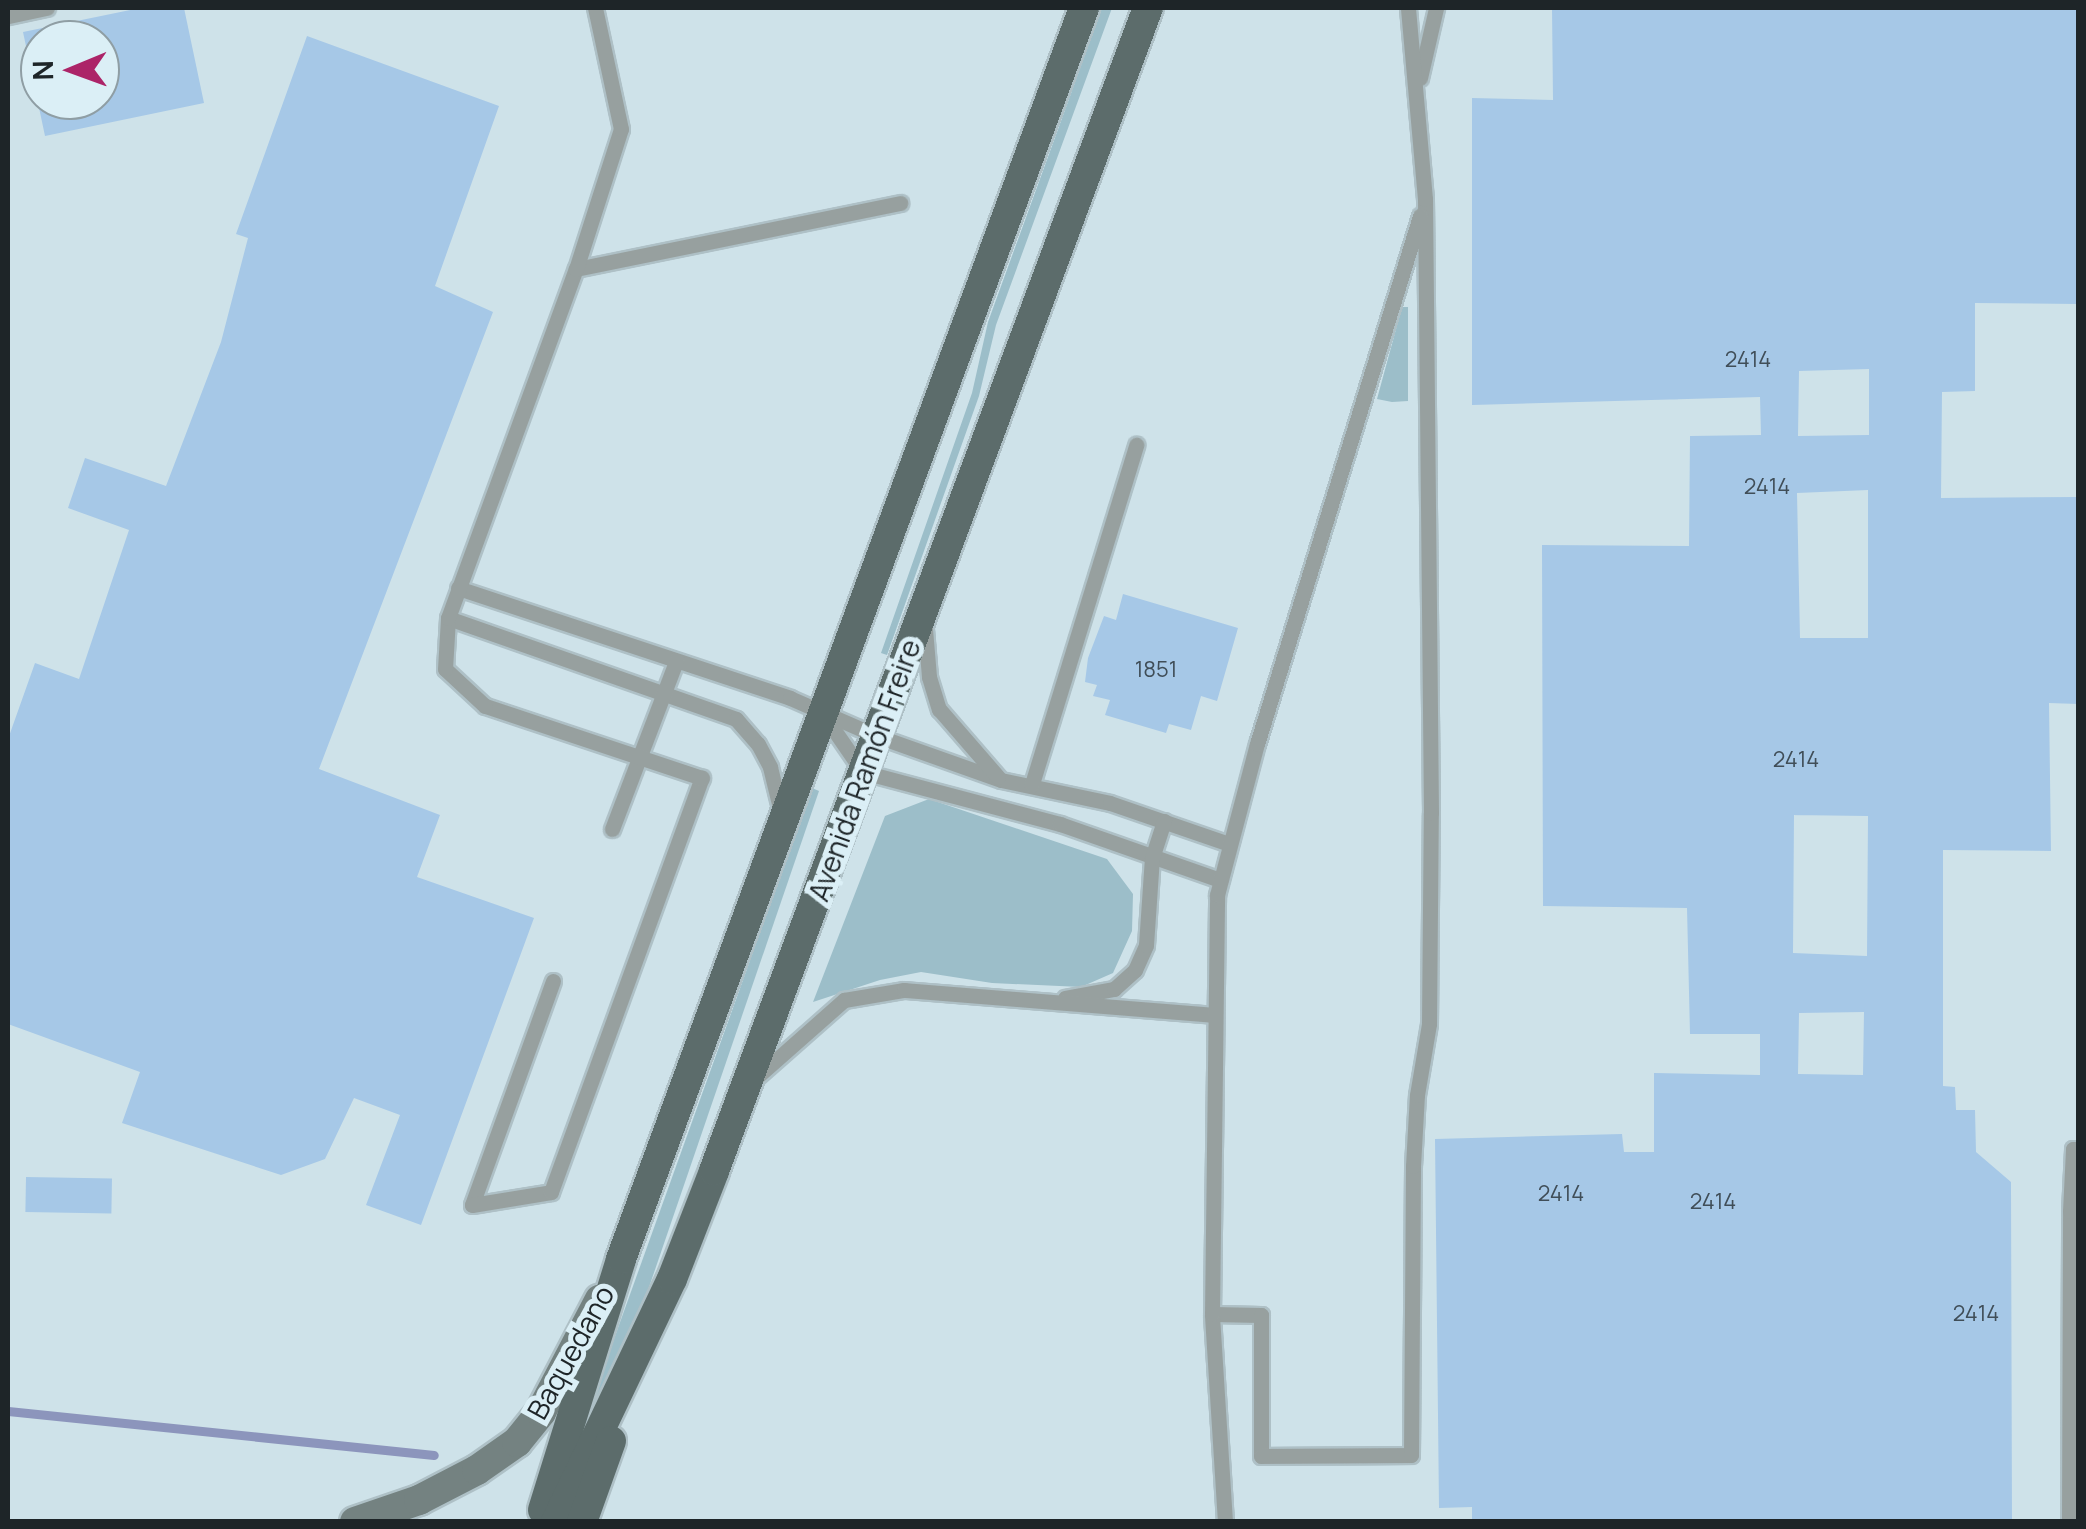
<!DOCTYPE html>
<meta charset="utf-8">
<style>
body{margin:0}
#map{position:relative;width:2086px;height:1529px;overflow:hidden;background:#cee2e9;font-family:Manrope,sans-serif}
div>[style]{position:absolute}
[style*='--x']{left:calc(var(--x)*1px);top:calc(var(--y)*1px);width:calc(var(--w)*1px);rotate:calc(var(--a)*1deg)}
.green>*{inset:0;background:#9cbec9}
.stream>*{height:9px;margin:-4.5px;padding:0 4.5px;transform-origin:4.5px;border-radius:4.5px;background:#8c95bc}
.building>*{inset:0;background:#a6c8e7;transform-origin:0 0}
.roads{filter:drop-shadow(2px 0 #aec0c6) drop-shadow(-2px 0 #aec0c6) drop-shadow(0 2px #aec0c6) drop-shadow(0 -2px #aec0c6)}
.lane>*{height:15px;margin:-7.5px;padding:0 7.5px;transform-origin:7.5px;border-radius:7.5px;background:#97a09f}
.secondary>*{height:30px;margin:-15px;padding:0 15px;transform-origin:15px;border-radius:15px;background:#748281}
.primary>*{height:30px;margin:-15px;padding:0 15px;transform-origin:15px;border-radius:15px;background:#5c6c6b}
span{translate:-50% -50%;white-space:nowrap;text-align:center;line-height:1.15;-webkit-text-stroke:10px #dbeff6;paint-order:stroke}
.number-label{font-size:22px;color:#404e58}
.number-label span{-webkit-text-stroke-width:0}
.street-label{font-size:28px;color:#1e2528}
.frame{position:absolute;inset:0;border:10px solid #1e2528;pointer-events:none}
.north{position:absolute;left:20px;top:20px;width:100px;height:100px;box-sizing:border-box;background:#dbeff6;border:2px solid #8f9ea4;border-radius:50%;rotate:269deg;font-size:28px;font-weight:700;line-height:40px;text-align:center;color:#1e2528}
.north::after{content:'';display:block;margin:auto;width:35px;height:45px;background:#ac2468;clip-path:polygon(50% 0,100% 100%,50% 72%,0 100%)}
</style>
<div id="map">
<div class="green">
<i style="clip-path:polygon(1102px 8px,1112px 8px,996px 325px,979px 396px,887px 655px,881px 653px,972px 393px,988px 322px)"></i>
<i style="clip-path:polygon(1402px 307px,1408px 307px,1408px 401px,1392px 402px,1377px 399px)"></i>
<i style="clip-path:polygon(812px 788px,819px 791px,634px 1331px,590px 1430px,582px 1428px)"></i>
<i style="clip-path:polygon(929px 799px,1107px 859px,1133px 894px,1132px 931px,1113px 973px,1081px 987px,992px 983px,921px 972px,880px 980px,813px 1002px,885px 816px)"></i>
</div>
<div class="stream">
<i style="--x:8;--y:1411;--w:428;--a:5.9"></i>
</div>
<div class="building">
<i style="clip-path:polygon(evenodd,140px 8px,184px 8px,204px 103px,45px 136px,23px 32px,140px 8px,40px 40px,100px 40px,100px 100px,40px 100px,40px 40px)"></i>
<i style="clip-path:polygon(evenodd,1552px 8px,2078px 8px,2078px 304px,1975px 303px,1975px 391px,1942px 392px,1941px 498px,2078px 497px,2078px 704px,2049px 703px,2051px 851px,1943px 850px,1943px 1086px,1955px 1087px,1956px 1110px,1975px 1110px,1976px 1152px,2011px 1182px,2012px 1522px,1472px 1522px,1472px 1507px,1439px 1508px,1435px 1139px,1622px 1134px,1624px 1152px,1654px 1152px,1654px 1073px,1760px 1075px,1760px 1034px,1690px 1034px,1687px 908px,1543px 906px,1542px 545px,1689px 546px,1690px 436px,1761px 435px,1760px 397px,1472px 405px,1472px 98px,1553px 100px,1552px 8px,1869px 369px,1869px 435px,1798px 436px,1799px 371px,1869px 369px,1552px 8px,1868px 490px,1868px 638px,1800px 638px,1797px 493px,1868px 490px,1552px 8px,1794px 815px,1868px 816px,1867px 956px,1793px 953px,1794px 815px,1552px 8px,1864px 1012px,1863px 1075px,1798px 1074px,1799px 1013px,1864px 1012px)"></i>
<i style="clip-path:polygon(307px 36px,499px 106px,435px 286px,493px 312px,319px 769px,440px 815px,417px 877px,534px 918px,421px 1225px,366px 1205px,400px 1115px,354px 1098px,325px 1159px,281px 1175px,122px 1123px,140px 1072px,8px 1024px,8px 739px,35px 663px,79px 679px,129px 530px,68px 508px,85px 458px,166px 486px,221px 342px,248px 238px,236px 234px)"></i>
<i style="clip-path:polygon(1123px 594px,1238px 628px,1217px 701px,1201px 696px,1191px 730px,1169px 724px,1166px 733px,1105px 715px,1110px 700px,1093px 696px,1097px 685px,1085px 682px,1088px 658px,1104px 616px,1116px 620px)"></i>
<i style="left:26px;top:1177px;width:86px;height:35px;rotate:1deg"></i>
</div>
<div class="roads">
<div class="lane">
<i style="--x:8;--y:16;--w:40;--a:-12"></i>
<i style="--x:1420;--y:78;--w:72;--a:-77.1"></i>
<i style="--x:576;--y:269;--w:331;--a:-11.5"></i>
<i style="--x:458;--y:588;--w:350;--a:18.3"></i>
<i style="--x:790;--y:698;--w:95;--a:23.6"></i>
<i style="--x:877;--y:736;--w:132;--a:19.5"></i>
<i style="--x:1001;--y:780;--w:111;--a:11.9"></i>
<i style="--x:1110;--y:803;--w:126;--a:19"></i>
<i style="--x:448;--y:618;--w:305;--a:19.3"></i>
<i style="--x:736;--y:719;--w:33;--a:49"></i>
<i style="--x:758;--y:744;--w:26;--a:62"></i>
<i style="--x:770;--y:767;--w:46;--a:76.3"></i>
<i style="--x:925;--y:629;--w:48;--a:85.2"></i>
<i style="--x:929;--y:677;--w:34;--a:73"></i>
<i style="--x:939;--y:709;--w:90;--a:49.1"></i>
<i style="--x:823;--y:714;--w:70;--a:55.4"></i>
<i style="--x:863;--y:772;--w:204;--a:14.8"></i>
<i style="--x:1060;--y:824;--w:170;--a:19.3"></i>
<i style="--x:1032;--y:784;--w:355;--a:-72.9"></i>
<i style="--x:612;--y:829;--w:180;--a:-69.1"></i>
<i style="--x:553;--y:981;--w:238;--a:109.9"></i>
<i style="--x:472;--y:1205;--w:80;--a:-9.3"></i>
<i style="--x:551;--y:1192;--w:441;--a:-70"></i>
<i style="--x:702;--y:778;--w:229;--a:-161.6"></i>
<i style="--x:485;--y:706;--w:54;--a:-137.2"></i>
<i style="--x:445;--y:669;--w:51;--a:-86.6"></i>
<i style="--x:448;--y:618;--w:372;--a:-69.9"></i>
<i style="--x:576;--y:269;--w:147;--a:-72.2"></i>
<i style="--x:621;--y:129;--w:124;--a:-102.1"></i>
<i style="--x:1065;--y:998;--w:50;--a:-10.4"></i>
<i style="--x:1114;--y:989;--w:28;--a:-42"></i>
<i style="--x:1135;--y:970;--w:27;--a:-66"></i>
<i style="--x:1146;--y:945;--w:87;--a:-86.1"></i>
<i style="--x:1152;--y:858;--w:39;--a:-72"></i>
<i style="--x:758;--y:1076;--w:115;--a:-41.5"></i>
<i style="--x:844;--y:1000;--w:61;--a:-9.5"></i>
<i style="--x:904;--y:990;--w:311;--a:4.6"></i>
<i style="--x:1212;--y:1314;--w:49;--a:1.2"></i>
<i style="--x:1261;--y:1315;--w:141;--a:90"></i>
<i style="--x:1261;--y:1456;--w:150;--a:-0.4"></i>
<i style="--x:1411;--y:1455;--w:289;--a:-89.6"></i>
<i style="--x:1413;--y:1166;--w:71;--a:-86.8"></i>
<i style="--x:1417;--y:1095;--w:72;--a:-80.4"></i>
<i style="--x:1429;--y:1024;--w:211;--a:-89.5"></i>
<i style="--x:1431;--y:813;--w:614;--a:-90.56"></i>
<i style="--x:1425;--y:199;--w:192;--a:-95.1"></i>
<i style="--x:1225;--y:1522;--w:208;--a:-93.6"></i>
<i style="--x:1212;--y:1314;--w:419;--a:-89.3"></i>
<i style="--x:1217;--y:895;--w:156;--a:-75.2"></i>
<i style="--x:1257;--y:744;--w:553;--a:-72.84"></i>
<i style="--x:2069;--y:1522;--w:311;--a:-89.8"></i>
<i style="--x:2070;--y:1211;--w:62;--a:-87.2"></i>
<i style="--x:2073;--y:1149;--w:5;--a:0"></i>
</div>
<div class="secondary">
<i style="--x:355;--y:1522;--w:68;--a:-19"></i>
<i style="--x:419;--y:1500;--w:65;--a:-27.3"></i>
<i style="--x:477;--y:1470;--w:49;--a:-35"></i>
<i style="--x:517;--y:1442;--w:38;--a:-51"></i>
<i style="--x:541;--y:1412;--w:127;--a:-62.4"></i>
</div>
<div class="primary">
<i style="--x:543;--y:1510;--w:263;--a:-72.7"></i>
<i style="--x:621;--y:1259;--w:1334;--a:-69.69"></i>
<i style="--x:556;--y:1522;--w:269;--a:-64.5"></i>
<i style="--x:672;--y:1279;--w:116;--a:-68.7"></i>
<i style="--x:714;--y:1171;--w:1241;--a:-69.54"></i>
<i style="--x:582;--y:1522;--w:86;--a:-70.3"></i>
</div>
</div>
<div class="number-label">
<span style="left:1748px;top:360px">2414</span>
<span style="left:1767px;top:487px">2414</span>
<span style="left:1156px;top:670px">1851</span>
<span style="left:1796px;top:760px">2414</span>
<span style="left:1561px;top:1194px">2414</span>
<span style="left:1713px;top:1202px">2414</span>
<span style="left:1976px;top:1314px">2414</span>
</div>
<div class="street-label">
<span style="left:864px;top:770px;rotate:-70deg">Avenida Ramón Freire</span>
<span style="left:570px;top:1352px;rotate:-61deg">Baquedano</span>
</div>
<div class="frame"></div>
<div class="north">N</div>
</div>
